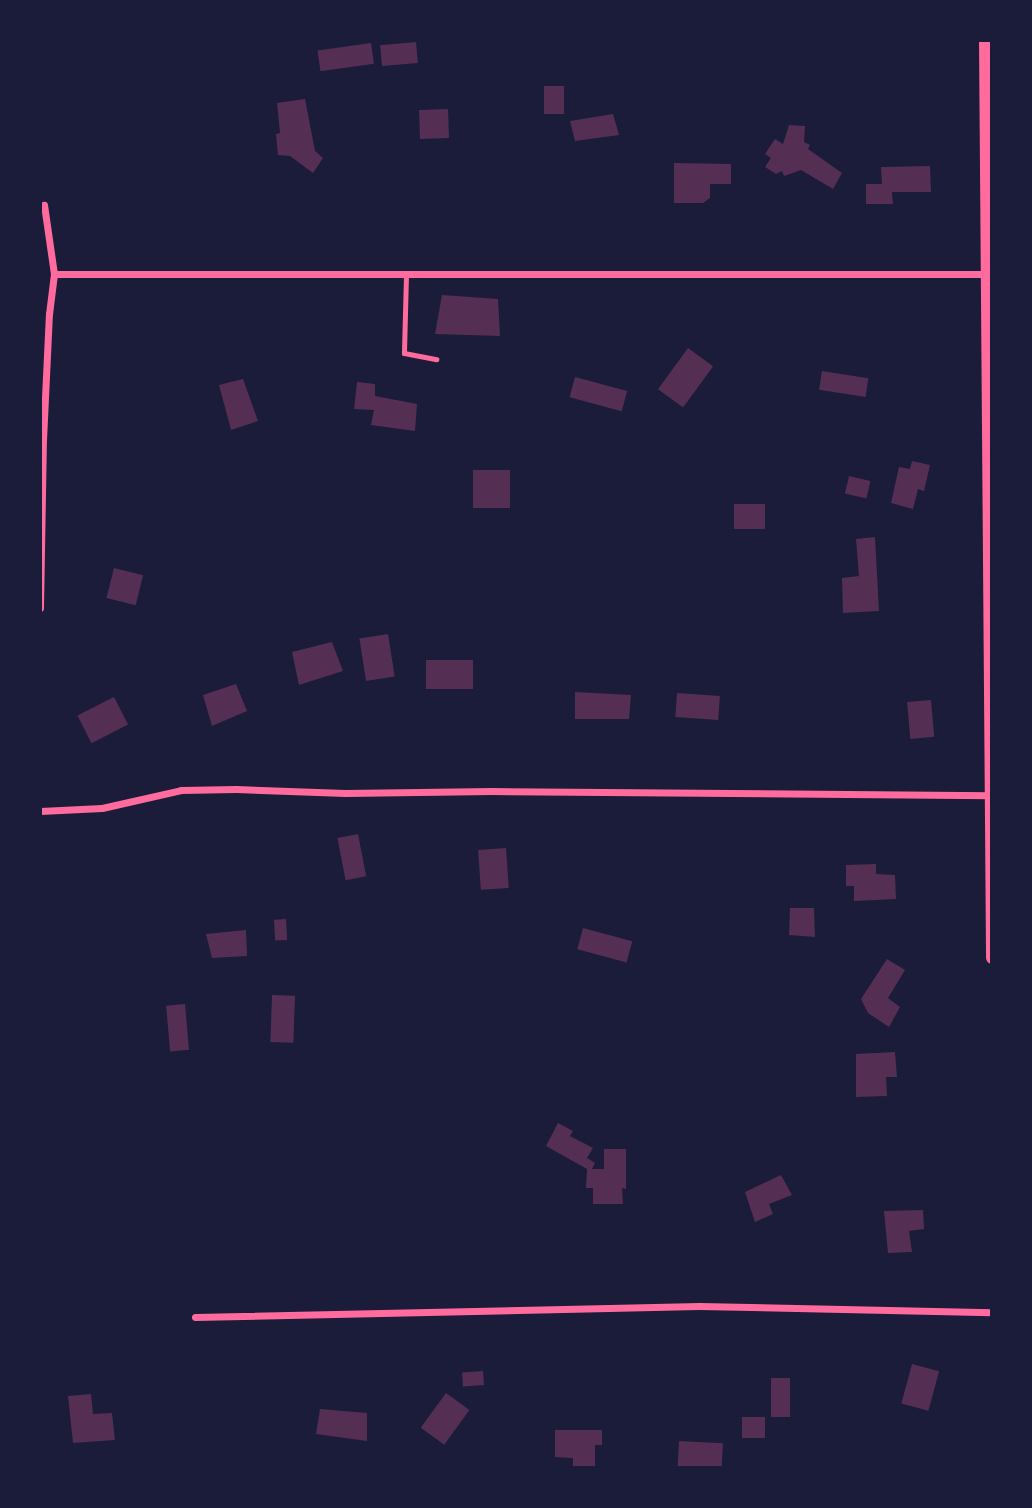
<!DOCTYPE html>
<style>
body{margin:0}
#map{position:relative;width:1032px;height:1508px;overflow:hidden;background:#1b1b3a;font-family:Inter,sans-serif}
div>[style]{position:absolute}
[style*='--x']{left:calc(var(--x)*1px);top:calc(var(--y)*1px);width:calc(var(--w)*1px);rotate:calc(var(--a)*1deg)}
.building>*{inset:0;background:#542f53;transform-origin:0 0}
.service>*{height:5px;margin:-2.5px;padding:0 2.5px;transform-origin:2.5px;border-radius:2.5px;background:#ff6b9d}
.minor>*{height:7px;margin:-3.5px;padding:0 3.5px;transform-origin:3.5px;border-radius:3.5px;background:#ff6b9d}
.tertiary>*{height:12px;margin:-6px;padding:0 6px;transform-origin:6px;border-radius:6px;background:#ff6b9d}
span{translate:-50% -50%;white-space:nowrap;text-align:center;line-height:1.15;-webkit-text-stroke:5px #1b1b3a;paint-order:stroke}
.frame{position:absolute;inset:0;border:42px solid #1b1b3a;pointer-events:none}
</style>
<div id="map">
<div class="building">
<i style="left:416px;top:42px;width:21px;height:36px;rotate:85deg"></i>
<i style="left:371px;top:43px;width:21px;height:54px;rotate:82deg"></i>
<i style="left:544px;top:86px;width:20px;height:28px"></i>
<i style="clip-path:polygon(305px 99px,315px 151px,323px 158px,313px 173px,290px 156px,278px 155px,276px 134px,280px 133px,277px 103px)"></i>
<i style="left:448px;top:109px;width:29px;height:29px;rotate:88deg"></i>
<i style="clip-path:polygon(613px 114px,619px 135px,575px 141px,570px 121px)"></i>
<i style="clip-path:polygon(789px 125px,805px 126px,804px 142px,810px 145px,808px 149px,842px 173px,833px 189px,801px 170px,784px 176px,782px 171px,776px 174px,765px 167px,771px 158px,765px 154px,775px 139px,783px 144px)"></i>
<i style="clip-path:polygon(674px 163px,731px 164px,731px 184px,710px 184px,710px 198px,703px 203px,674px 203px)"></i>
<i style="clip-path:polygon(930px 166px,931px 192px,892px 192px,893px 204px,866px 204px,866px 184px,882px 184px,881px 167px)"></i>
<i style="clip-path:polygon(442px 295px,498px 299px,500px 336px,435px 334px)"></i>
<i style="left:688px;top:348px;width:31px;height:51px;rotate:36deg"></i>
<i style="left:822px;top:371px;width:47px;height:19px;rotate:9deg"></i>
<i style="left:575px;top:377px;width:54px;height:21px;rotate:15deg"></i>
<i style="clip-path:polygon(243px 379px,258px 421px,231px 430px,219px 385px)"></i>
<i style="clip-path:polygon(357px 382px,375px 384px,375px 396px,417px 404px,415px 431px,371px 425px,374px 410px,354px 409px)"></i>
<i style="clip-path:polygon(912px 461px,930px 465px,924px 491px,918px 489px,913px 509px,891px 503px,899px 467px,910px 469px)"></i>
<i style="left:473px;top:470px;width:37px;height:38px"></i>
<i style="left:849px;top:476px;width:22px;height:18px;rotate:13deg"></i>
<i style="left:734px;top:504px;width:31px;height:25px"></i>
<i style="clip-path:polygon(875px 537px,879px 611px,843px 613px,842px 578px,859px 576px,856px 539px)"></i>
<i style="left:114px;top:568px;width:30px;height:31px;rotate:14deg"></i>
<i style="left:388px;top:634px;width:43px;height:29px;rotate:81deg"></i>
<i style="clip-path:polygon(332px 642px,343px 671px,299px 685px,292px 652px)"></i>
<i style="left:426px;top:660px;width:47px;height:29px"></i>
<i style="clip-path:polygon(236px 684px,247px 711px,212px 726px,203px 695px)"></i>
<i style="clip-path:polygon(575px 692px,631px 695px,629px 719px,575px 719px)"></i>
<i style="left:677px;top:693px;width:43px;height:24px;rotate:4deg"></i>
<i style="left:114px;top:697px;width:31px;height:41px;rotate:63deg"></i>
<i style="left:931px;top:700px;width:37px;height:24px;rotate:85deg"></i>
<i style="left:358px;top:834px;width:43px;height:21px;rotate:79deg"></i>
<i style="left:506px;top:848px;width:40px;height:28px;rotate:86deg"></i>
<i style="clip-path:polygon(876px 864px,876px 874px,895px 875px,896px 899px,854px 901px,854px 886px,846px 886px,846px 865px)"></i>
<i style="clip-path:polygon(790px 908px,814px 908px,815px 937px,789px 935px)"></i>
<i style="left:286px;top:919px;width:21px;height:12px;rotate:87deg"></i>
<i style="left:583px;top:928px;width:51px;height:22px;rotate:15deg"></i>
<i style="clip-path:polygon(246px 930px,247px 956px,212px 958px,206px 934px)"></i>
<i style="clip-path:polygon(887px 959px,905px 970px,888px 998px,900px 1007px,889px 1027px,868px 1013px,861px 999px)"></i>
<i style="left:272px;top:995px;width:23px;height:47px;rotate:2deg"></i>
<i style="left:185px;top:1004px;width:46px;height:19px;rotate:85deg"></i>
<i style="clip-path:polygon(895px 1052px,897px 1077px,886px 1077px,887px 1096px,856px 1097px,856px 1054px)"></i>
<i style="clip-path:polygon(558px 1123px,573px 1131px,570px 1136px,593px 1148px,587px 1158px,595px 1163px,592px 1169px,604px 1169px,604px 1149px,626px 1149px,626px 1189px,622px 1188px,623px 1204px,593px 1204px,593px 1188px,586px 1188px,587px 1169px,546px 1146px)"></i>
<i style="clip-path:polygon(781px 1175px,792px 1195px,769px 1204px,773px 1214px,755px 1222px,745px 1192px)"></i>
<i style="clip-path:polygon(923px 1210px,924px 1229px,909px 1231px,912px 1252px,888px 1253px,884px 1211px)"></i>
<i style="left:912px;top:1364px;width:28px;height:41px;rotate:15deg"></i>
<i style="left:483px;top:1371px;width:14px;height:21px;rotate:86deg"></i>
<i style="left:771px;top:1378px;width:19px;height:39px"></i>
<i style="left:446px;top:1393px;width:29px;height:43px;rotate:36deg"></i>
<i style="clip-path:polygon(91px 1394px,93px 1414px,112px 1413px,115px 1440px,73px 1443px,68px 1396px)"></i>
<i style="clip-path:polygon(320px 1409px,367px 1413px,367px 1441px,316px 1434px)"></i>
<i style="left:742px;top:1417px;width:23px;height:21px"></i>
<i style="clip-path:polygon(555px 1430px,602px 1430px,602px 1445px,595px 1445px,595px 1468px,573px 1468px,573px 1458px,555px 1457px)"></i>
<i style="left:679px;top:1441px;width:44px;height:26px;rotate:3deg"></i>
</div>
<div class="service">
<i style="--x:406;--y:275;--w:78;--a:91.5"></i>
<i style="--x:404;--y:353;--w:33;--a:11"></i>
</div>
<div class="minor">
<i style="--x:54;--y:274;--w:933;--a:0"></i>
<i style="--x:40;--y:608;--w:168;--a:-89"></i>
<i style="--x:43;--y:440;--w:126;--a:-87.3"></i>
<i style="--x:49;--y:314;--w:40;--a:-82.9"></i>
<i style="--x:54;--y:274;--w:70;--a:-98.2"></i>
<i style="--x:40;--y:811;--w:62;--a:-2.8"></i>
<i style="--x:102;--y:808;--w:81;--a:-12.8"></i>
<i style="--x:181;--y:790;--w:55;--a:-1"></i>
<i style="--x:236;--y:789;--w:109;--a:2.1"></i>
<i style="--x:345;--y:793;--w:147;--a:-0.8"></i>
<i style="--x:492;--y:791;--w:499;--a:0.5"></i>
<i style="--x:195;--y:1317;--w:504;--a:-1.25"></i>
<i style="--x:699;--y:1306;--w:293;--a:1.2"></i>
</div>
<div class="tertiary">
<i style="--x:985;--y:40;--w:918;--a:89.56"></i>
</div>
<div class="frame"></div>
</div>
